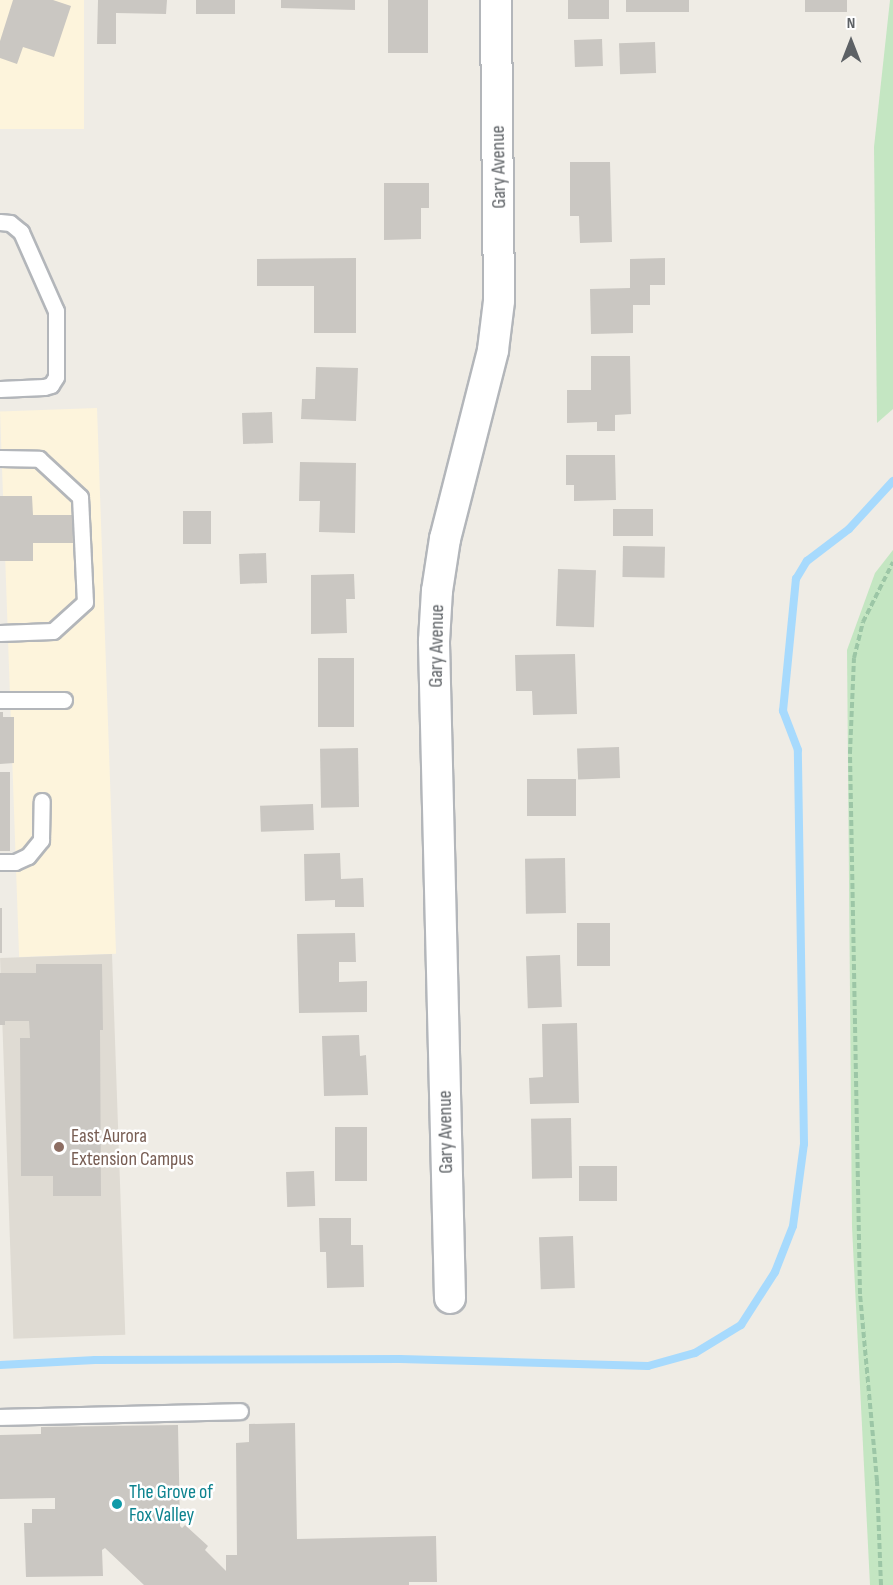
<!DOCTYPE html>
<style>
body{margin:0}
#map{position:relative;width:893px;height:1585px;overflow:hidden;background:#efece5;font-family:"Sofia Sans Condensed",sans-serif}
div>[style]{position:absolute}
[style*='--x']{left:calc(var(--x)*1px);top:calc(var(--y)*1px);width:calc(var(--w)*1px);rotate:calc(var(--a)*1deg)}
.commercial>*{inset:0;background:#fdf4dc;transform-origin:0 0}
.education>*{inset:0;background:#dfdbd3;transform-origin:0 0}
.green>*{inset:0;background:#c4e6c2}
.stream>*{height:8px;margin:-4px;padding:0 4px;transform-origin:4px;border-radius:4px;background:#a7dafd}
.building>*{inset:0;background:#cac7c2;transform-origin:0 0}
.path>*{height:4px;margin-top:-2px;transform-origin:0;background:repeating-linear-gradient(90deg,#9cc6a6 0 6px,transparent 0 9px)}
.roads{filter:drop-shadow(2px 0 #b3b6ba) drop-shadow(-2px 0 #b3b6ba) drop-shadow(0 2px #b3b6ba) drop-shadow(0 -2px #b3b6ba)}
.service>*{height:15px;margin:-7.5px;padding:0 7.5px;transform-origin:7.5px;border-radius:7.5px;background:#fff}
.minor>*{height:30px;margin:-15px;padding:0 15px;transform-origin:15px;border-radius:15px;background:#fff}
.dots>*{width:16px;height:16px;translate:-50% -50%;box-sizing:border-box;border:3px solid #fff;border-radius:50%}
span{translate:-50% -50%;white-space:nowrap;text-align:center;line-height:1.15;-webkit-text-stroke:5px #fff;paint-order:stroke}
.street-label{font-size:20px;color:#5d6165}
.education-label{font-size:20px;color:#785e54}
.left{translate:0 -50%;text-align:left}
.culture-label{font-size:20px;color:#0d838f}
.north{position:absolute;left:821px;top:12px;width:60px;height:60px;-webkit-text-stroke:4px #fff;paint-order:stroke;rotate:0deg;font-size:16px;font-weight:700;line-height:24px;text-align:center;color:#5d6165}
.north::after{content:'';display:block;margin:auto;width:21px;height:27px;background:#5d6165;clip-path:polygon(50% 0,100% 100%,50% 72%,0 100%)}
</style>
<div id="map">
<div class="commercial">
<i style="left:0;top:0;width:84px;height:129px"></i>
<i style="left:97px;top:408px;width:546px;height:97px;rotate:88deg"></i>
</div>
<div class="education">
<i style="left:112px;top:954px;width:381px;height:112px;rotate:88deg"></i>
</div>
<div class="green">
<i style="clip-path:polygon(890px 0,893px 0,893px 409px,877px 423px,874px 147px)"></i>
<i style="clip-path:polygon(893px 550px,893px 1585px,870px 1585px,852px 1227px,847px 650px,875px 573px)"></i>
</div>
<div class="stream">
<i style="--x:0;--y:1365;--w:95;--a:-3"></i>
<i style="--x:95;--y:1360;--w:305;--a:-0.2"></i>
<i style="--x:400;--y:1359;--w:248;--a:1.6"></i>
<i style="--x:648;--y:1366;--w:49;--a:-15.5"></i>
<i style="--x:695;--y:1353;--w:54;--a:-31.3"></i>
<i style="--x:741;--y:1325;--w:63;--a:-57.3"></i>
<i style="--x:775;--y:1272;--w:49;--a:-68.6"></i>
<i style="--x:793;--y:1226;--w:83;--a:-82.4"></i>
<i style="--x:804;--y:1144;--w:394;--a:-90.9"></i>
<i style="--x:798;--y:750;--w:42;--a:-111"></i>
<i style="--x:783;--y:711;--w:133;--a:-84.4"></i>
<i style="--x:796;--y:579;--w:21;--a:-59"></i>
<i style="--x:807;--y:561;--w:53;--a:-37.3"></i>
<i style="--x:849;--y:529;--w:65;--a:-47.5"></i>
</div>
<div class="building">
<i style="clip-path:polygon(13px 0,53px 0,71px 6px,54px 57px,23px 47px,17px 64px,0 58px,0 41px)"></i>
<i style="clip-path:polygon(98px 0,167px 0,166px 14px,116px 13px,116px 44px,97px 44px)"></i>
<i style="left:196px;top:0;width:39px;height:14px"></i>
<i style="clip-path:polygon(281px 0,355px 0,355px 10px,281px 8px)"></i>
<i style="left:388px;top:0;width:40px;height:53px"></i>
<i style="left:568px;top:0;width:41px;height:19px"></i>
<i style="left:626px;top:0;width:63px;height:12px"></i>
<i style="left:805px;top:0;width:42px;height:12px"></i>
<i style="left:602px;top:39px;width:27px;height:28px;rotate:88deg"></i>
<i style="left:655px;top:42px;width:31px;height:36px;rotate:88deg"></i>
<i style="clip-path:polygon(570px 162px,610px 162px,612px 242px,580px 243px,579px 216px,570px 216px)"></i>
<i style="clip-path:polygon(384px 183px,429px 183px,429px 208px,421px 208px,421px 239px,384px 240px)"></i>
<i style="clip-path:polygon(356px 258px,356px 333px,314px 333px,314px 286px,257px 286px,257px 259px)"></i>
<i style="clip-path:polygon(665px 258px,665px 285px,650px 285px,650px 305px,633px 305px,633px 333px,591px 334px,590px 289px,630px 288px,630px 259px)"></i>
<i style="clip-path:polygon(591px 356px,630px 356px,631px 414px,615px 415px,615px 431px,597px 431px,597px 422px,567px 423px,567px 390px,591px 390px)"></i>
<i style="clip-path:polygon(316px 367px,358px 368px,356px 421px,301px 419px,302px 399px,315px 399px)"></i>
<i style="left:272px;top:412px;width:31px;height:30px;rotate:88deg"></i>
<i style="clip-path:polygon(566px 455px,615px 455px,616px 500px,574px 501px,574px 485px,566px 485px)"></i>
<i style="clip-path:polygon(300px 462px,356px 463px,355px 533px,319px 532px,320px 501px,299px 501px)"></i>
<i style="clip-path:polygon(0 496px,32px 496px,33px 515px,72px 515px,73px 543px,33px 543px,33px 561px,0 561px)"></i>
<i style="left:613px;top:509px;width:40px;height:27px"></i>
<i style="left:183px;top:511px;width:28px;height:33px"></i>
<i style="left:623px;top:546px;width:42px;height:31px;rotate:1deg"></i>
<i style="left:266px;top:553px;width:30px;height:27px;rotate:88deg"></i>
<i style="left:558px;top:569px;width:38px;height:57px;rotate:2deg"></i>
<i style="clip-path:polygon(354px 574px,355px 599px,346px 599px,347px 633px,311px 634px,311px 575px)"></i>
<i style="clip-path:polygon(575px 654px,577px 714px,533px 715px,532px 691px,516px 691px,515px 655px)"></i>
<i style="left:318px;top:658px;width:36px;height:69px"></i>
<i style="clip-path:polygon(0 712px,3px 712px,3px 717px,14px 717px,14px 763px,0 764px)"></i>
<i style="left:619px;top:747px;width:31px;height:42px;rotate:88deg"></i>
<i style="left:358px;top:748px;width:59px;height:38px;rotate:89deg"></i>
<i style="left:0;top:772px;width:10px;height:79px"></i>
<i style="left:576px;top:779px;width:37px;height:49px;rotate:90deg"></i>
<i style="left:313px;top:804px;width:26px;height:53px;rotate:88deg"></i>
<i style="clip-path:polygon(340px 853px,341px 879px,363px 878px,364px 907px,335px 907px,335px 900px,305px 901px,304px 854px)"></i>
<i style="left:565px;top:858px;width:55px;height:40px;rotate:89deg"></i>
<i style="left:0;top:908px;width:2px;height:45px"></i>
<i style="left:577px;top:923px;width:33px;height:43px"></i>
<i style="clip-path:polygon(355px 933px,356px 962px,339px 962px,339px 982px,367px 981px,367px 1012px,299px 1013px,297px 934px)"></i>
<i style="left:560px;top:955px;width:52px;height:34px;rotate:88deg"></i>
<i style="clip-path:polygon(36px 964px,102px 964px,103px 1030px,100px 1030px,101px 1196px,53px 1196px,53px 1176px,21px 1176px,20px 1038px,30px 1038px,29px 1021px,5px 1021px,5px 1025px,0 1025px,0 973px,36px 973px)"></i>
<i style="clip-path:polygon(577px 1023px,579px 1103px,530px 1104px,529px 1078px,543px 1077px,542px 1024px)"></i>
<i style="clip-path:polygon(359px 1035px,360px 1056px,366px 1055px,368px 1095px,324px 1096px,322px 1036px)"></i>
<i style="left:571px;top:1118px;width:60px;height:40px;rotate:89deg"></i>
<i style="left:367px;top:1127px;width:54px;height:32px;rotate:90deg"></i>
<i style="left:579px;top:1166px;width:38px;height:35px"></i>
<i style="left:314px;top:1171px;width:35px;height:28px;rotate:88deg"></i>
<i style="clip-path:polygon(319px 1218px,351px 1218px,351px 1245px,363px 1245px,364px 1287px,327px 1288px,326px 1252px,320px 1252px)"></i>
<i style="left:573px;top:1236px;width:52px;height:34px;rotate:88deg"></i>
<i style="clip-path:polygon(295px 1423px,297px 1539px,436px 1536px,437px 1582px,409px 1582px,409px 1585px,144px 1585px,105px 1548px,102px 1550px,103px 1576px,26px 1577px,24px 1523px,32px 1523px,32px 1509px,55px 1509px,55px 1498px,0 1499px,0 1435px,41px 1434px,41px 1427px,178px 1425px,180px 1526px,182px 1528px,185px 1525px,208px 1546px,205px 1550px,226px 1571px,226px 1555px,237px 1555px,236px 1443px,249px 1442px,249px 1424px)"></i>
</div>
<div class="path">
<i style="--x:881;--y:1585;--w:104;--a:-92.2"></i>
<i style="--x:877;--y:1481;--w:188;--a:-95.2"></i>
<i style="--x:860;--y:1294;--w:541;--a:-91.06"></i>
<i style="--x:850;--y:753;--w:95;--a:-87.6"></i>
<i style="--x:854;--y:658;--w:37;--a:-76"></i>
<i style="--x:863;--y:622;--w:67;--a:-63.4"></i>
</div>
<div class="roads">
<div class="service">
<i style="--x:0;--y:222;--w:10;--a:6"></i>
<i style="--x:10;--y:223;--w:14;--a:39"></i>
<i style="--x:21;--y:232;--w:86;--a:66.1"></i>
<i style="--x:56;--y:311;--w:66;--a:90"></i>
<i style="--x:56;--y:377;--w:9;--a:122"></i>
<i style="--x:51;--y:385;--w:7;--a:164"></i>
<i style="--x:44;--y:387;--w:44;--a:177.4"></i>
<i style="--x:0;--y:458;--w:39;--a:1"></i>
<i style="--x:39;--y:459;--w:56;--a:42.8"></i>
<i style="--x:80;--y:497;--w:105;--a:87.3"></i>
<i style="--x:85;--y:602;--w:43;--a:137.8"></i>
<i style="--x:53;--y:631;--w:53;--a:177.8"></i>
<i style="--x:0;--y:700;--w:64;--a:0"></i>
<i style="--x:0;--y:862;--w:15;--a:0"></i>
<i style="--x:15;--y:862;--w:14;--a:-25"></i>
<i style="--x:28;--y:856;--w:21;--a:-51"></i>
<i style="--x:41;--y:840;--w:39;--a:-89"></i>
<i style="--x:0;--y:1417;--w:240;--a:-1.4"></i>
</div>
<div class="minor">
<i style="--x:450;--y:1298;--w:657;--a:-91.4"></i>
<i style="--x:434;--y:641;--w:50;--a:-86.6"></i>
<i style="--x:437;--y:591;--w:53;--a:-81.3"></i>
<i style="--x:445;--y:539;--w:195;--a:-75.7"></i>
<i style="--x:493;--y:350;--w:49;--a:-83"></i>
<i style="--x:499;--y:301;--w:301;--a:-90.6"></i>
</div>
</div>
<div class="dots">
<i style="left:59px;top:1147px;background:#8d6e63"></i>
<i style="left:117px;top:1504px;background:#0f9aa8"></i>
</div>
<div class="street-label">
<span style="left:499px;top:167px;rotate:-91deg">Gary Avenue</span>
<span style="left:437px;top:646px;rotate:-89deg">Gary Avenue</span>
<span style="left:446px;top:1132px;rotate:-91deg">Gary Avenue</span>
</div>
<div class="education-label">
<span class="left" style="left:71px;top:1148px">East Aurora<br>Extension Campus</span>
</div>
<div class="culture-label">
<span class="left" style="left:129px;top:1504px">The Grove of<br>Fox Valley</span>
</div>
<div class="north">N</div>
</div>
